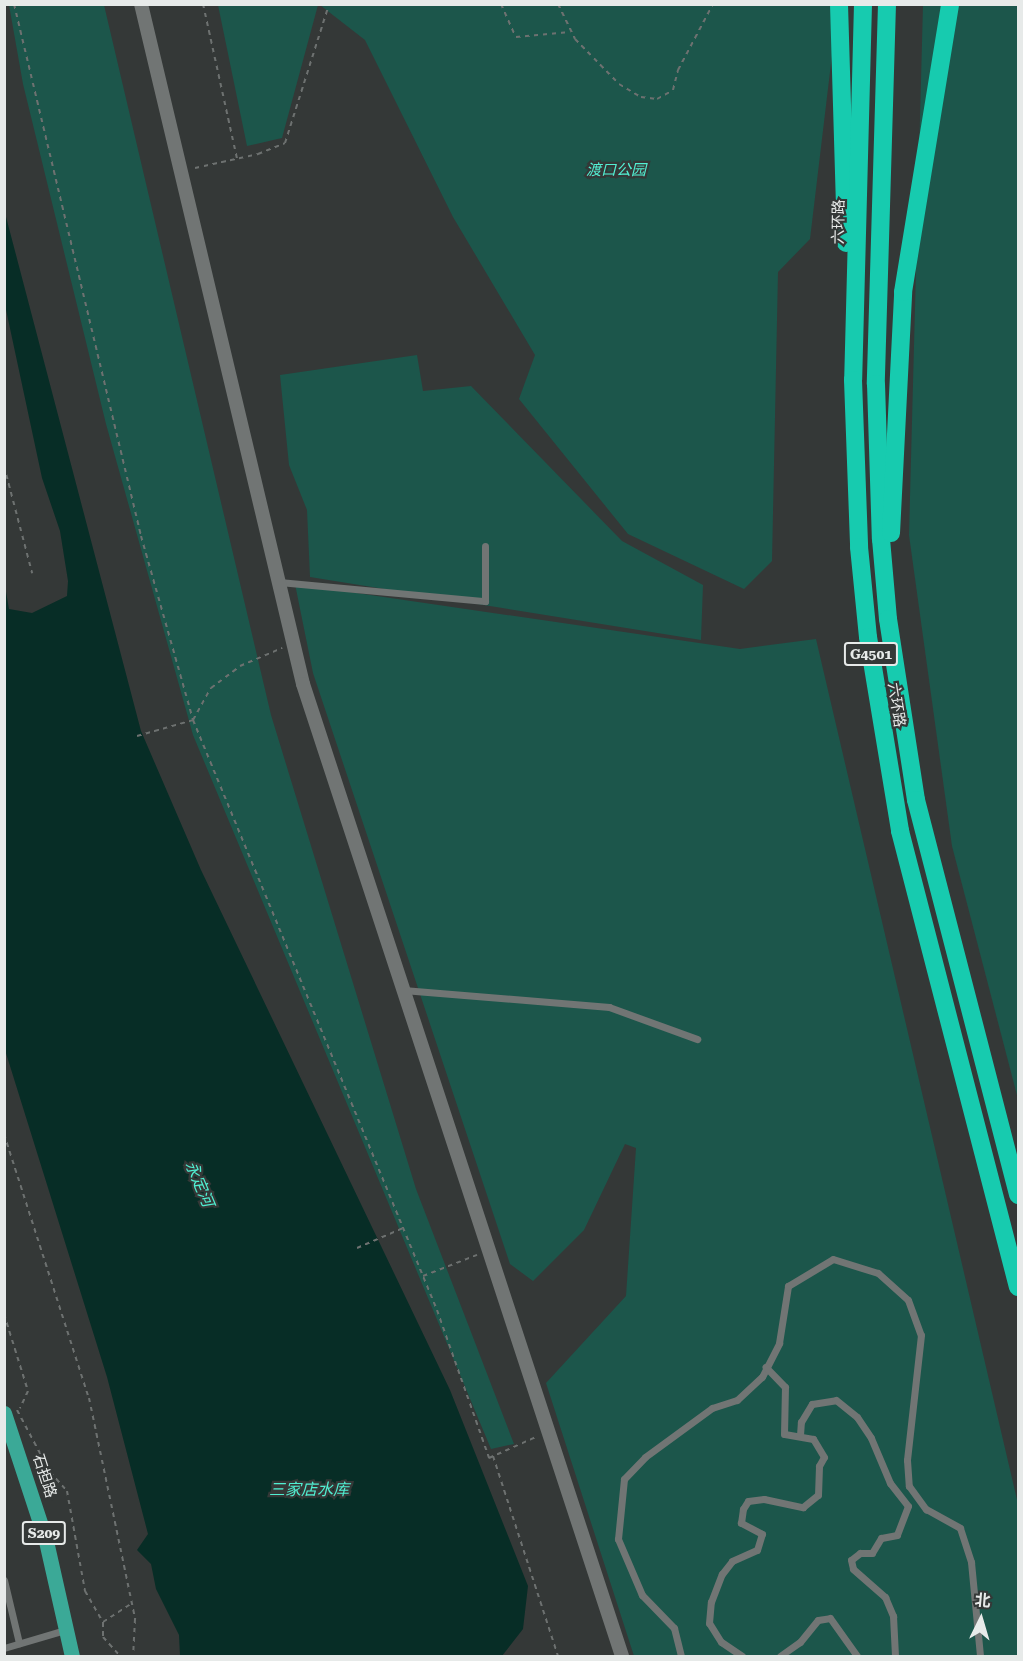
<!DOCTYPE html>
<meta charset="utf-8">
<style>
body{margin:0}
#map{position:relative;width:1023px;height:1661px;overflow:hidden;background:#343837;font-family:"Roboto Serif","Noto Sans SC",serif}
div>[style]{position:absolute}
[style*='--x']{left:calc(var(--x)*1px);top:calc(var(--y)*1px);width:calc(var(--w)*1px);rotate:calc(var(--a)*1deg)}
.green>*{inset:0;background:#1c564b}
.water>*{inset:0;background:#072d26}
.path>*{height:2px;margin-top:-1px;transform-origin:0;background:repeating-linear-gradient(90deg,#6d7170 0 4.5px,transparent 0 9px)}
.service>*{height:7px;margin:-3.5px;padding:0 3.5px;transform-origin:3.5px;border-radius:3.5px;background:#717574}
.minor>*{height:14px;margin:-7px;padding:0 7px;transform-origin:7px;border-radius:7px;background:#717574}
.primary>*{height:15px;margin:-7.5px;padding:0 7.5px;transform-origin:7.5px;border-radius:7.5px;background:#3ba997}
.motorway>*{height:18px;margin:-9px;padding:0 9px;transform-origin:9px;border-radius:9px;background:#17cbaf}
span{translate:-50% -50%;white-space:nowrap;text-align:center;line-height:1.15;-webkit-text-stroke:4.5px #343837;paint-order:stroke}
.shield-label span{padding:2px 4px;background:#343837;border:2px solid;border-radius:4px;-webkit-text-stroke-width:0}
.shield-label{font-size:14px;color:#e7eae9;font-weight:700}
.park-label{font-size:15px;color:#52f0d3;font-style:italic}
.street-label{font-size:15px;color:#e7eae9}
.water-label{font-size:16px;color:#50efd2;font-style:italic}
.frame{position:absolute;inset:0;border:6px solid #e7eae9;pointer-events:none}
.north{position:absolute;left:951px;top:1589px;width:60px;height:60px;-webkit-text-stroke:4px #343837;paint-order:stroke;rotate:5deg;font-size:16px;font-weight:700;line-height:24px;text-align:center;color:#e7eae9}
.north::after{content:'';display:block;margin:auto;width:21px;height:27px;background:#e7eae9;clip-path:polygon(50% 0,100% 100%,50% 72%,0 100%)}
</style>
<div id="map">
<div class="green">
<i style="clip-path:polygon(9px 5px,104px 5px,271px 715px,416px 1189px,514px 1444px,491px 1449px,193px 735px,106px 424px,23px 84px)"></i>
<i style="clip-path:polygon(218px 5px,318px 5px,282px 138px,247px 146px)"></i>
<i style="clip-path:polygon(320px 5px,838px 5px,810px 239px,778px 272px,772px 561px,744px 589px,628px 534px,519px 399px,535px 355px,453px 217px,365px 40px)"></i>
<i style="clip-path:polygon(923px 5px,1018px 5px,1018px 1099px,952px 846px,909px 535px)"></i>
<i style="clip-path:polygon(417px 355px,423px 391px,471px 386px,622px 541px,703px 585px,701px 640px,310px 577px,307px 510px,289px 465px,280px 375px)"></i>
<i style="clip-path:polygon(295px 584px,740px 649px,816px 639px,1018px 1504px,1018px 1656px,634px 1656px,546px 1383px,626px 1296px,636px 1148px,625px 1144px,584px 1230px,533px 1281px,510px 1264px,313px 673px)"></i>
</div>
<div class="water">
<i style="clip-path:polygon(5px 213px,141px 731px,201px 870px,450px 1390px,528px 1586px,523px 1629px,502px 1656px,180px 1656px,179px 1635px,156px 1589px,151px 1564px,137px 1550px,148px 1534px,107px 1377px,5px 1050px,5px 586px,9px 609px,32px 613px,67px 596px,68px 581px,60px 531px,42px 478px,5px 305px)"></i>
</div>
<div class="path">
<i style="--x:14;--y:4;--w:547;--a:76.57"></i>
<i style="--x:141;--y:536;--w:191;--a:74.2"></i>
<i style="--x:193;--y:720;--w:638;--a:67.53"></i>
<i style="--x:437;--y:1310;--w:157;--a:70.6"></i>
<i style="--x:489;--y:1458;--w:51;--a:-24.1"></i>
<i style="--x:203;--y:4;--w:159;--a:77.6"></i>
<i style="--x:501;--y:4;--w:36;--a:66"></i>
<i style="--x:516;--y:37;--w:54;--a:-5.3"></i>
<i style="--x:558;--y:4;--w:39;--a:64"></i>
<i style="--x:575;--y:39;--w:63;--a:45.6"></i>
<i style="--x:619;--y:84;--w:26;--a:31"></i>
<i style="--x:641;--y:97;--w:16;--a:7"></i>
<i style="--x:657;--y:99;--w:18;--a:-29"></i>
<i style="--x:673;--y:90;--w:21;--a:-76"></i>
<i style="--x:678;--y:70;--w:75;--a:-62.1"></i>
<i style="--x:195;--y:168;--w:65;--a:-12.5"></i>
<i style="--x:258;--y:154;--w:29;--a:-22"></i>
<i style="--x:285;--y:143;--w:146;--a:-72.4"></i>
<i style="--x:4;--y:466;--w:111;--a:75.3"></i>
<i style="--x:137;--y:736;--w:58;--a:-15.9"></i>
<i style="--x:193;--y:720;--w:37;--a:-61"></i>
<i style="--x:211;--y:688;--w:36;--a:-37"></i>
<i style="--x:240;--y:666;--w:46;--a:-23.2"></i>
<i style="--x:4;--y:1134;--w:277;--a:72.2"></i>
<i style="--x:89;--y:1398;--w:226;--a:78.2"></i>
<i style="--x:135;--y:1619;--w:37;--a:93"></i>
<i style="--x:357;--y:1248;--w:50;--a:-23.5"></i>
<i style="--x:423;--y:1276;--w:58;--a:-21.3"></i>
<i style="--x:4;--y:1314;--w:81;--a:72.7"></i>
<i style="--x:28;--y:1391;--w:19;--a:115"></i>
<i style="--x:17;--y:1410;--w:70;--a:62"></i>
<i style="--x:50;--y:1472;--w:25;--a:48"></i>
<i style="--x:67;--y:1491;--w:102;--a:79.8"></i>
<i style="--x:85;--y:1591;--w:36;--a:60"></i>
<i style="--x:103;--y:1622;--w:15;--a:90"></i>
<i style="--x:103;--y:1637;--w:24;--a:48"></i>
<i style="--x:493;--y:1456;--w:210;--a:72"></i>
<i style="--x:103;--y:1622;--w:33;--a:-33"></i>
</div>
<div class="service">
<i style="--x:279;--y:582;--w:207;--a:5.3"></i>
<i style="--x:485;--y:601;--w:55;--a:-90"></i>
<i style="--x:403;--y:990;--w:207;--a:4.7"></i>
<i style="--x:609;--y:1007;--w:94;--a:20"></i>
<i style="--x:800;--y:1435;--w:13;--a:-86"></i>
<i style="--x:801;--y:1422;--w:21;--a:-59"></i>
<i style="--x:812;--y:1404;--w:24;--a:-9"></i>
<i style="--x:836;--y:1400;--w:27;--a:39"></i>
<i style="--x:857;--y:1417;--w:25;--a:56"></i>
<i style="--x:871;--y:1438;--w:49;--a:67.1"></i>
<i style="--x:890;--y:1483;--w:29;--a:52"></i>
<i style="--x:908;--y:1506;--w:31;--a:111"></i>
<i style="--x:897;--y:1535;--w:16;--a:169"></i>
<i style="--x:881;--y:1538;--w:17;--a:121"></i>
<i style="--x:872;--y:1553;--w:12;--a:180"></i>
<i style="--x:860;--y:1553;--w:11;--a:142"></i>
<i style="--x:851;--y:1560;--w:9;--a:77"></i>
<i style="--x:853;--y:1569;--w:43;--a:41.2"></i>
<i style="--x:885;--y:1597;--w:21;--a:67"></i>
<i style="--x:893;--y:1616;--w:40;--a:87.1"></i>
<i style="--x:4;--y:1580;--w:65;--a:76.6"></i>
<i style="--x:4;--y:1648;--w:64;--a:-16.4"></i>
<i style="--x:681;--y:1656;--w:29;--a:-104"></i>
<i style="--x:674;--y:1628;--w:46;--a:-134.1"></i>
<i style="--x:642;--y:1595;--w:61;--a:-113.2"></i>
<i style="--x:618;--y:1539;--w:60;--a:-84.3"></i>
<i style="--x:624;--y:1479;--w:30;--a:-46"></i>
<i style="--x:645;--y:1457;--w:83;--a:-36.2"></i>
<i style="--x:712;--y:1408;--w:26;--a:-18"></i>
<i style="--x:737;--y:1400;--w:34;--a:-43"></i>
<i style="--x:762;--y:1377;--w:38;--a:-63"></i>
<i style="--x:779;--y:1343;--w:58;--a:-81"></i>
<i style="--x:788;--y:1286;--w:52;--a:-31"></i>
<i style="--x:833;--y:1259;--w:47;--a:17.3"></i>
<i style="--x:878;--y:1273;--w:40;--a:42"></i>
<i style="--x:908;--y:1300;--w:37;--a:70"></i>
<i style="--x:921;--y:1335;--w:126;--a:96.4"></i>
<i style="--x:907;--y:1460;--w:26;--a:86"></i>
<i style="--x:909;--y:1486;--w:29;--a:54"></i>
<i style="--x:926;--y:1509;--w:39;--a:29"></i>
<i style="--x:960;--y:1528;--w:36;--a:72"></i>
<i style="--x:971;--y:1562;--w:94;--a:84.5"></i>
<i style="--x:742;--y:1656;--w:25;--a:-146"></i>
<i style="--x:721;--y:1642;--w:22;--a:-122"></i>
<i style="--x:709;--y:1623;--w:21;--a:-85"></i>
<i style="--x:711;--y:1602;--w:30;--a:-69"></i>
<i style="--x:722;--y:1574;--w:16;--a:-52"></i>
<i style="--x:732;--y:1561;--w:27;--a:-24"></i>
<i style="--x:757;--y:1550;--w:17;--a:-73"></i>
<i style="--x:762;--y:1534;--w:24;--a:-152"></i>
<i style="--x:741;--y:1523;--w:14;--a:-82"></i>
<i style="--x:743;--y:1509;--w:9;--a:-58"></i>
<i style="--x:748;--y:1501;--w:16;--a:-7"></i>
<i style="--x:764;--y:1499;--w:40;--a:12"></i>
<i style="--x:803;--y:1507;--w:19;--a:-39"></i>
<i style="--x:818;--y:1495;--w:29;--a:-88"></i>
<i style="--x:819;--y:1466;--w:10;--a:-61"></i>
<i style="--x:824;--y:1457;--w:21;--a:-121"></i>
<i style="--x:813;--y:1439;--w:29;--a:-170"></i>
<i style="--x:784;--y:1434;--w:47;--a:-88.8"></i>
<i style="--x:785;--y:1387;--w:28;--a:-134"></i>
<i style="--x:780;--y:1656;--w:24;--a:-35"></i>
<i style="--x:800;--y:1642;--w:28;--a:-51"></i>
<i style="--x:818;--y:1620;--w:12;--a:-9"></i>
<i style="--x:830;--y:1618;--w:47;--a:54.6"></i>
</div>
<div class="minor">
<i style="--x:141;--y:4;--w:699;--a:76.6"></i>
<i style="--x:303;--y:684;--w:1023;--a:71.83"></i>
</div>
<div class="primary">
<i style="--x:4;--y:1413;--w:135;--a:71.8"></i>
<i style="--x:46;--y:1541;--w:118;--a:77.3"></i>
</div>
<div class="motorway">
<i style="--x:839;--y:4;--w:239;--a:88.3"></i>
<i style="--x:863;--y:4;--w:376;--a:91.5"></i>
<i style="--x:853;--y:380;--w:167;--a:87.9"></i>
<i style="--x:859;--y:547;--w:90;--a:84.3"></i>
<i style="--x:868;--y:637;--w:197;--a:80.6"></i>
<i style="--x:900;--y:831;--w:471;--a:75.5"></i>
<i style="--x:887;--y:4;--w:380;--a:91.7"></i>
<i style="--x:876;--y:384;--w:155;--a:88.2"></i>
<i style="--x:881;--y:539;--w:80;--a:85"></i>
<i style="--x:888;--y:619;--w:183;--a:81.2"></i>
<i style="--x:916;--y:800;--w:408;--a:75.5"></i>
<i style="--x:891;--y:533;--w:241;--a:-87.1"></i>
<i style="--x:903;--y:292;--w:292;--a:-80.7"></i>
</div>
<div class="shield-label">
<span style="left:871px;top:654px">G4501</span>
<span style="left:44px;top:1533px">S209</span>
</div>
<div class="park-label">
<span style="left:616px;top:171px">渡口公园</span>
</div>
<div class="street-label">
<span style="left:839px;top:222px;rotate:-89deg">六环路</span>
<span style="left:896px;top:705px;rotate:81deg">六环路</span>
<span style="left:44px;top:1476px;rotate:72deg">石担路</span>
</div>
<div class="water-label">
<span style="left:199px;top:1184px;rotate:67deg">永定河</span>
<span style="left:309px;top:1490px">三家店水库</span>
</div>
<div class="frame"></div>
<div class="north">北</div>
</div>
